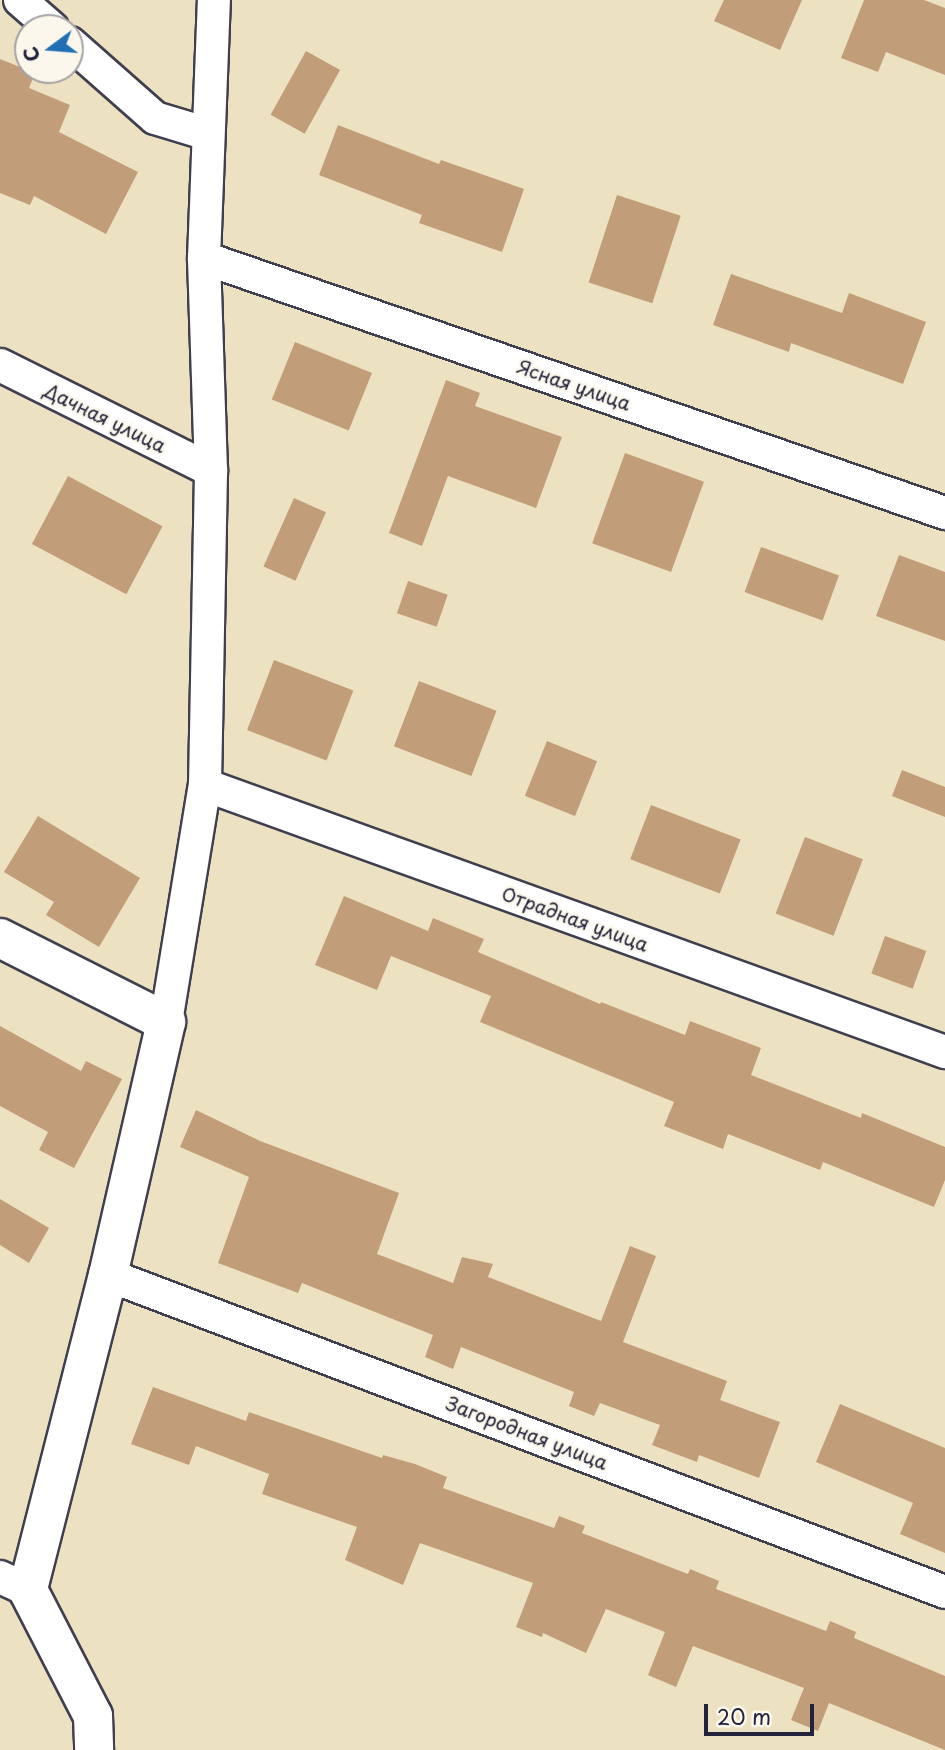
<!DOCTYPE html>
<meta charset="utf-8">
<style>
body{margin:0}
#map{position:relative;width:945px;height:1750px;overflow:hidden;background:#ece2c2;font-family:"Playpen Sans",sans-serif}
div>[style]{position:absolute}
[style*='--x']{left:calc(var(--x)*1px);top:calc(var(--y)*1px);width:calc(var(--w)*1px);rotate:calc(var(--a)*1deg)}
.building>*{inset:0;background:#c29d7a;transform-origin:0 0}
.roads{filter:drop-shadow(2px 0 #403f4f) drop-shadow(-2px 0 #403f4f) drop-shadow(0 2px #403f4f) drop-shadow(0 -2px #403f4f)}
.street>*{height:32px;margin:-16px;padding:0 16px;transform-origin:16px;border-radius:16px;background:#fff}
.secondary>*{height:38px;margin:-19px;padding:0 19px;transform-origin:19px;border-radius:19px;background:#fff}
span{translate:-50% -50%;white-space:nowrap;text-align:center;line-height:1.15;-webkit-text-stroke:5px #fbf7ec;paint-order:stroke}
.street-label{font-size:19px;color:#22223b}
.north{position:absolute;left:14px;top:14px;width:70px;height:70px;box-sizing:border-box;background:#fbf7ec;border:2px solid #a4a2a5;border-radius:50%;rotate:254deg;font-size:19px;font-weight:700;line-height:28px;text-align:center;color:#22223b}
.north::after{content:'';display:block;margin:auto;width:24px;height:32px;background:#1f6fb2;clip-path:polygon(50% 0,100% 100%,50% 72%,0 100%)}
.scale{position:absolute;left:704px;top:1704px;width:110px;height:32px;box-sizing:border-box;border:4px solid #22223b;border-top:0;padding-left:9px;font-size:21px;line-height:24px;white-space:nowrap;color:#22223b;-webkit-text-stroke:5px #fbf7ec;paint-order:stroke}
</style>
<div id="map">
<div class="building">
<i style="clip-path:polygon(724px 0,802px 0,780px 50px,714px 21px)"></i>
<i style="clip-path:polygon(864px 0,924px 0,945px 8px,945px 75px,886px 52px,878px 72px,841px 58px)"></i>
<i style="left:306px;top:51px;width:39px;height:73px;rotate:29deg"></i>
<i style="clip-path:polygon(0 59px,35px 73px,29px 88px,70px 105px,59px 132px,138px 172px,106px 234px,34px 196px,30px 205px,0 193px)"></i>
<i style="clip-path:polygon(338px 125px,439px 164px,441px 160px,524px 189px,502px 252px,419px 223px,422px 215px,319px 175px)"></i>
<i style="left:617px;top:195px;width:67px;height:92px;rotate:18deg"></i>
<i style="clip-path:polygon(731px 274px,842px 313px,849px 293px,926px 322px,903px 384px,791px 343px,789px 352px,713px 325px)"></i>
<i style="left:295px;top:342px;width:83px;height:62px;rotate:22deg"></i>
<i style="clip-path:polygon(446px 380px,480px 393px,475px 406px,562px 437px,536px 508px,448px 476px,422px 546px,389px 533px)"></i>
<i style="left:625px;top:453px;width:84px;height:96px;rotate:20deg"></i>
<i style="left:68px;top:476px;width:107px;height:77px;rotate:28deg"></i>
<i style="left:294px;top:498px;width:35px;height:75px;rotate:24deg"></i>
<i style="left:761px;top:547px;width:83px;height:48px;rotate:20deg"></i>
<i style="clip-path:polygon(899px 555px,945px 572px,945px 641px,876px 616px)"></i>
<i style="left:408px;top:581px;width:42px;height:34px;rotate:19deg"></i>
<i style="left:274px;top:660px;width:85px;height:75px;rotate:21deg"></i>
<i style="left:419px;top:681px;width:83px;height:70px;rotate:21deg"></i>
<i style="left:547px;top:741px;width:54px;height:59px;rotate:22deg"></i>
<i style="clip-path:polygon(902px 770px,945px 787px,945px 817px,892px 796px)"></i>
<i style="left:651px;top:805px;width:96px;height:58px;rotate:21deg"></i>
<i style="clip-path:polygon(38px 816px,140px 878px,99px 947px,46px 915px,54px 902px,4px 872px)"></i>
<i style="left:805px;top:837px;width:62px;height:82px;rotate:21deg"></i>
<i style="clip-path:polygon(344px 896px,428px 931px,433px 918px,484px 939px,478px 952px,600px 1004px,601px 1002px,685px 1035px,690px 1021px,761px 1048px,751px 1075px,861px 1118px,862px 1113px,945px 1147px,945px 1180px,934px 1207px,823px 1162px,820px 1170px,728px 1134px,723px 1149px,664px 1126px,674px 1102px,480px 1022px,491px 996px,391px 956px,377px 990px,315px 965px)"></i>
<i style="left:885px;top:936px;width:44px;height:40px;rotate:20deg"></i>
<i style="clip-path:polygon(0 1026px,81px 1071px,86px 1061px,122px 1079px,74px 1168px,39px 1150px,48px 1132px,0 1106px)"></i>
<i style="clip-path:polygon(196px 1110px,260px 1141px,399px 1193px,377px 1254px,453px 1283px,462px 1257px,493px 1264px,488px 1277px,601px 1321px,630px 1246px,656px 1256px,623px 1342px,727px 1381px,720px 1400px,780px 1422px,759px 1478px,699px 1455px,697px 1462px,652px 1445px,660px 1425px,600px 1403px,594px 1416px,569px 1406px,574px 1392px,461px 1347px,453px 1369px,425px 1357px,433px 1335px,302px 1283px,298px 1293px,218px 1263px,249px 1177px,180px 1147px)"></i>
<i style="clip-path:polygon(0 1199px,49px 1228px,29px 1263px,0 1245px)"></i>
<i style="clip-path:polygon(153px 1387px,246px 1421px,249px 1412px,382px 1458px,383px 1455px,415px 1464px,447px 1477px,443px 1488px,554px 1528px,559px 1516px,585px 1526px,582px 1533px,688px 1574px,690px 1569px,719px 1581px,716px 1589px,826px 1631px,830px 1621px,856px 1632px,854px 1638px,945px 1676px,945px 1750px,829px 1703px,818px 1731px,791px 1720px,804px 1688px,693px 1646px,676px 1687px,648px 1675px,665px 1632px,606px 1609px,586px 1653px,543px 1633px,542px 1637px,516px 1627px,533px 1583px,420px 1543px,403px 1585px,345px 1560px,357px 1527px,262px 1494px,269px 1474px,196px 1446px,189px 1465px,131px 1444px)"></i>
<i style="clip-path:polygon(840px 1404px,945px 1448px,945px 1553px,900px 1534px,913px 1503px,816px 1462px)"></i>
</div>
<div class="roads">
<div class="street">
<i style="--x:20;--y:0;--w:43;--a:41.2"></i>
<i style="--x:70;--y:43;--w:113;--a:41.4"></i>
<i style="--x:155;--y:118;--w:55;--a:16.8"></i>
<i style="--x:204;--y:258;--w:784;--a:18.99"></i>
<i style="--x:0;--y:365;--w:236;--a:26.5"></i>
<i style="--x:205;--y:785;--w:787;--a:19.84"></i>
<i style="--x:166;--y:1022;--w:240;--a:-80.7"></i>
<i style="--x:205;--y:785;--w:315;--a:-88.9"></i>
<i style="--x:211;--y:470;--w:212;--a:-91.9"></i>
<i style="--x:204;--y:258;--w:258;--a:-87.8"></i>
<i style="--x:108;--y:1275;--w:895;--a:20.74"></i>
<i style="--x:0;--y:1577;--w:31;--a:25"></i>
</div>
<div class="secondary">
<i style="--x:0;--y:938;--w:186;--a:26.8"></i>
<i style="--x:166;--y:1022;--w:260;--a:102.9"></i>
<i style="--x:108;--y:1275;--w:325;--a:104.3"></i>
<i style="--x:28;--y:1590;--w:142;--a:62.7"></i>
<i style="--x:93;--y:1716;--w:34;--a:88"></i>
</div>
</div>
<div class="street-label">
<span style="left:574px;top:385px;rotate:19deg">Ясная улица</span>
<span style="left:105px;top:418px;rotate:26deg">Дачная улица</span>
<span style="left:575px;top:919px;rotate:20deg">Отрадная улица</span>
<span style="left:527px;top:1433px;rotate:21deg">Загородная улица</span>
</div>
<div class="north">С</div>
<div class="scale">20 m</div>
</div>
